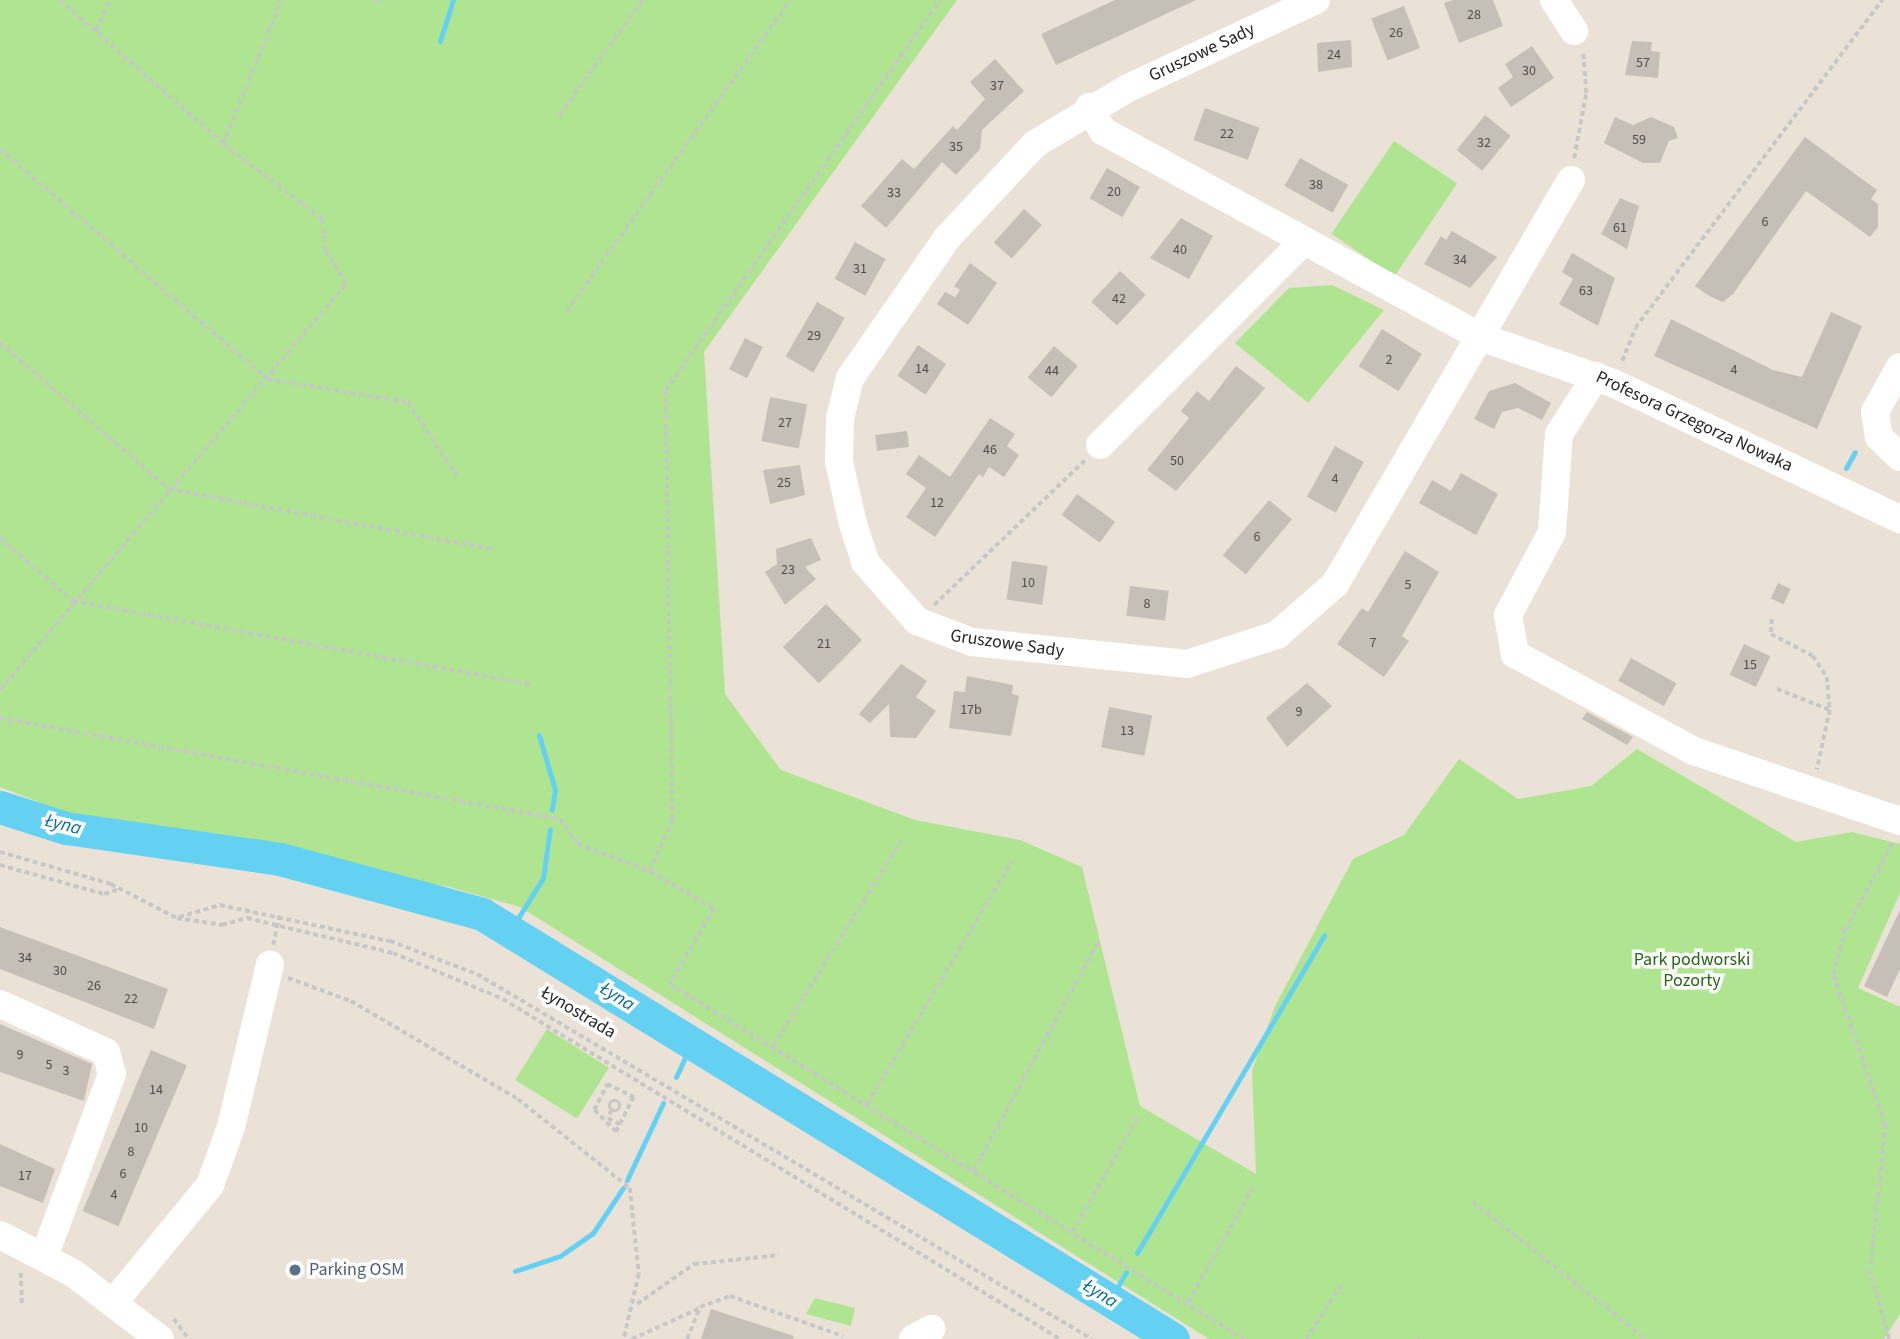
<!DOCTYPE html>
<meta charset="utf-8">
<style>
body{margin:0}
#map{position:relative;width:1900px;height:1339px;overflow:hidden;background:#ebe2d7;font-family:"Source Sans 3",sans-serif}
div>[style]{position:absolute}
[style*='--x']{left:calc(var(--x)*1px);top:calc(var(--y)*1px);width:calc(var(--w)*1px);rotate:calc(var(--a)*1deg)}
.green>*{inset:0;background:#afe590;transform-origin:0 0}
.stream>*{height:5px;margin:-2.5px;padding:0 2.5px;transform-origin:2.5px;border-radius:2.5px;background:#64d1f3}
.river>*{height:33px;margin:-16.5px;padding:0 16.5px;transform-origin:16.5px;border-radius:16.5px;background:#64d1f3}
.building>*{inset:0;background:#c6bfb7;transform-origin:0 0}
.path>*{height:3.5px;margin-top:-1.75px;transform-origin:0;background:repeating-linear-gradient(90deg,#c7c7c7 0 5px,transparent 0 8.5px)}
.path>.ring{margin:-1.75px;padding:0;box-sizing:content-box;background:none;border:3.5px solid #c7c7c7;border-radius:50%}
.minor>*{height:28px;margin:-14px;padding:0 14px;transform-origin:14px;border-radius:14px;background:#fff}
.dots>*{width:19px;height:19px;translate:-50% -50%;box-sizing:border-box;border:4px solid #fff;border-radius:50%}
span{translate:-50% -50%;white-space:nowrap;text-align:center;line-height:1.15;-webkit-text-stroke:7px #fff;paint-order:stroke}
.number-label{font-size:14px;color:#4f4d4b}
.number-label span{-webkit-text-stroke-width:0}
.street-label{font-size:18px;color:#272727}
.park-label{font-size:18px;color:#286516}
.service-label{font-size:18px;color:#4e5e75}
.left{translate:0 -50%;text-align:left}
.water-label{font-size:19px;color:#076c9b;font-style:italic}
</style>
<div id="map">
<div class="green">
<i style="clip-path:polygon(0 0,957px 0,704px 352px,725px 694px,781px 770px,915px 820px,1020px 840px,1082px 867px,1140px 1106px,1256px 1174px,1252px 1071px,1275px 1006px,1353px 859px,1404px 835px,1459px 759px,1518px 799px,1591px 786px,1637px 749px,1796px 842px,1852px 832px,1900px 844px,1900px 893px,1858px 988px,1900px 1007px,1900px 1314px,1884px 1339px,1209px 1339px,520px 907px,450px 887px,82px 819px,0 787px)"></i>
<i style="left:1394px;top:141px;width:76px;height:112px;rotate:34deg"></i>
<i style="clip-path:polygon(1332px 285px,1384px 310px,1308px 403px,1235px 343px,1289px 288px)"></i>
<i style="left:547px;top:1029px;width:73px;height:60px;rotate:32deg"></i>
<i style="clip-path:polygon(815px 1298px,855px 1308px,851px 1326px,806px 1314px)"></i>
</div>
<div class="stream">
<i style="--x:440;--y:41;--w:43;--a:-72.4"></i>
<i style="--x:1846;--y:468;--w:18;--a:-61"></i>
<i style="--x:539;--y:735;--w:57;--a:73.8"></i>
<i style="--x:555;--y:790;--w:20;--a:99"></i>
<i style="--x:510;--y:931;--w:62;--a:-58.1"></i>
<i style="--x:543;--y:878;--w:49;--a:-81.9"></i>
<i style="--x:676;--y:1077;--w:40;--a:-65"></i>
<i style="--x:627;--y:1180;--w:85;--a:-64.9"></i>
<i style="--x:1137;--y:1253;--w:369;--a:-59.5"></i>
<i style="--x:515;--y:1271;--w:47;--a:-18.4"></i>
<i style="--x:560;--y:1256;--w:40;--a:-34.9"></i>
<i style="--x:593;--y:1233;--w:54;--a:-56.3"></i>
<i style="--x:1110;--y:1300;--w:32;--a:-60"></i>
</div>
<div class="river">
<i style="--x:0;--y:807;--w:69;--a:17.7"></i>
<i style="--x:66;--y:828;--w:216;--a:8.2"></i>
<i style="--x:280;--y:859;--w:209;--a:15.2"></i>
<i style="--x:482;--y:914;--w:811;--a:31.59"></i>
</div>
<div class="building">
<i style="clip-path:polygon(1115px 0,1196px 0,1056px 65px,1041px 34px)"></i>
<i style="clip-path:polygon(1453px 0,1493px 0,1503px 26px,1459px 43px,1444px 3px)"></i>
<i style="left:1404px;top:6px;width:45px;height:35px;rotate:69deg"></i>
<i style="clip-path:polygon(1351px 40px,1352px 67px,1318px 72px,1317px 43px)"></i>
<i style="clip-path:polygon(1632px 41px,1652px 42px,1651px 51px,1660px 52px,1658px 78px,1625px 75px)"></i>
<i style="clip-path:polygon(1532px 46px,1554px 78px,1511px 107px,1498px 88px,1513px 77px,1505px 64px)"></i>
<i style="clip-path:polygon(995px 59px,1024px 91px,982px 130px,980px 149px,956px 175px,942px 162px,886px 228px,861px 206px,902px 159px,914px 169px,953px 126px,957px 130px,985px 99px,970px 82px)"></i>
<i style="left:1205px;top:108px;width:58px;height:34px;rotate:20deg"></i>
<i style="left:1485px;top:115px;width:33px;height:45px;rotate:39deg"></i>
<i style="clip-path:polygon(1615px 117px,1633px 125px,1651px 117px,1674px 127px,1678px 138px,1669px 141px,1660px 163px,1643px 163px,1604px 143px)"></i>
<i style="clip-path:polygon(1805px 137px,1877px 190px,1871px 199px,1878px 204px,1878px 227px,1870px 237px,1806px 191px,1733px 294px,1723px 302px,1709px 296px,1695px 286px)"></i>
<i style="left:1300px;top:158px;width:55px;height:32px;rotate:29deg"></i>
<i style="left:1107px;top:168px;width:38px;height:35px;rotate:30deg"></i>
<i style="clip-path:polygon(1620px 198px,1639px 206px,1627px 249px,1601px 234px)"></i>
<i style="left:1024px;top:209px;width:24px;height:45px;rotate:42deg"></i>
<i style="clip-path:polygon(1181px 218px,1213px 236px,1189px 279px,1150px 258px)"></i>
<i style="clip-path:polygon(1452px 231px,1497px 257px,1470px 288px,1424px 264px,1441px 236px,1446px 240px)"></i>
<i style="left:855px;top:242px;width:35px;height:42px;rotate:29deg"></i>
<i style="clip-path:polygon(1572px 253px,1615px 278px,1598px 326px,1559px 304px,1573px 279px,1562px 272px)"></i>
<i style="clip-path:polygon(970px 263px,997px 283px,968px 325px,937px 304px,945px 292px,955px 297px,960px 290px,954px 286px)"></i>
<i style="left:1120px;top:271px;width:35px;height:42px;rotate:43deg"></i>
<i style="left:817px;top:302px;width:32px;height:63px;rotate:30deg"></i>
<i style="clip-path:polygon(1831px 312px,1862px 326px,1817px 429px,1654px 356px,1671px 319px,1773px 370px,1802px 377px)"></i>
<i style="left:1382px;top:329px;width:47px;height:44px;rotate:32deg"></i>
<i style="left:745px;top:338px;width:20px;height:35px;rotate:27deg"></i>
<i style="left:918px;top:345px;width:34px;height:37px;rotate:34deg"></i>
<i style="left:1054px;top:346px;width:31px;height:41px;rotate:40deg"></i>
<i style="clip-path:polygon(1236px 366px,1265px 388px,1176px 491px,1147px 470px,1189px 418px,1181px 411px,1197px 391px,1209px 401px)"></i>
<i style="clip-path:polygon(1515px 383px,1551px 403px,1542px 420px,1518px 408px,1502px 412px,1494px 429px,1474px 419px,1489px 391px)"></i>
<i style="left:770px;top:397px;width:38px;height:45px;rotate:11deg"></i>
<i style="clip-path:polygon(990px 418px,1015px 434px,1007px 446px,1019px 455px,1004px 477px,989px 467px,983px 477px,979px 474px,935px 537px,906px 517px,926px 488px,906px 474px,919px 455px,950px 477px)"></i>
<i style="left:907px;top:431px;width:16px;height:32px;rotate:83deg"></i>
<i style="left:1335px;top:446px;width:33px;height:58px;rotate:29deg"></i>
<i style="clip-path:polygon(800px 465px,805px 495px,770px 504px,763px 470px)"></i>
<i style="clip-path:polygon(1461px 473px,1498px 494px,1476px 535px,1419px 503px,1432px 480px,1451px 491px)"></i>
<i style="left:1077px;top:494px;width:47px;height:26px;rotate:36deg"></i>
<i style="left:1269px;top:500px;width:30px;height:72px;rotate:40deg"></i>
<i style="clip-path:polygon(811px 538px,821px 560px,805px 567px,816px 579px,785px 605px,765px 572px,777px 564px,776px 549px)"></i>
<i style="clip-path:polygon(1405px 551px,1439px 572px,1402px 636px,1409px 641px,1384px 677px,1337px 644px,1362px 608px,1368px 612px)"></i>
<i style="left:1012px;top:561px;width:36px;height:39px;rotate:8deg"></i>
<i style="left:1778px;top:583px;width:14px;height:17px;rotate:25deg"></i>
<i style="left:1130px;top:586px;width:39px;height:30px;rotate:7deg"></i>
<i style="left:826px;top:604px;width:51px;height:61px;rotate:45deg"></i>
<i style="left:1744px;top:644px;width:29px;height:34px;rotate:25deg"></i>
<i style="left:1631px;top:658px;width:52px;height:26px;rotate:29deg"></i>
<i style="clip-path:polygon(901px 664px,927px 681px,916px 697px,936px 711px,916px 738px,890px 737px,889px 704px,870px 723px,859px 714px)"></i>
<i style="clip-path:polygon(967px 676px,1013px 685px,1012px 694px,1019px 696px,1011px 736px,949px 728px,954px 691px,965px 692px)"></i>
<i style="clip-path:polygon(1307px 683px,1332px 706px,1287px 747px,1266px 718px)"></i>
<i style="left:1109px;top:707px;width:44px;height:41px;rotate:11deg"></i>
<i style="clip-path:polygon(1587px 712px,1633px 737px,1627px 745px,1582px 719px)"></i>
<i style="clip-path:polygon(1900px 910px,1900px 969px,1887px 997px,1864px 986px)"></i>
<i style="clip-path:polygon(0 927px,168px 989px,154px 1029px,0 969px)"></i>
<i style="clip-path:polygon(0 1024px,92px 1064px,84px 1101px,0 1072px)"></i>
<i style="left:151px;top:1050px;width:39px;height:175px;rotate:23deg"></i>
<i style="clip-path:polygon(0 1144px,55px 1169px,43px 1203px,0 1186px)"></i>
<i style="clip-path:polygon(711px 1309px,794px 1336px,793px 1339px,701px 1339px)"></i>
</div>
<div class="path">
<i style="--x:376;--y:3;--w:3;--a:-72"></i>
<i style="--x:96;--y:31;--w:34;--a:-67"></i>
<i style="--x:559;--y:115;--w:142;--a:-53.9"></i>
<i style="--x:223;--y:144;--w:155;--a:-68.1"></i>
<i style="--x:0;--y:149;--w:352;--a:40.7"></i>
<i style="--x:267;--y:379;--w:143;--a:9.3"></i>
<i style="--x:408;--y:402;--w:89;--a:56.5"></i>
<i style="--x:1574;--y:158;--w:66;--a:-79.5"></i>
<i style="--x:1586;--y:93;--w:41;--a:-94.2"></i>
<i style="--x:566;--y:312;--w:384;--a:-54.3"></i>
<i style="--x:0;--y:343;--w:223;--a:40.8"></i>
<i style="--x:169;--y:489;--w:329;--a:10.5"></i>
<i style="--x:1622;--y:361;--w:35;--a:-68"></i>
<i style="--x:1635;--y:328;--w:411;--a:-53"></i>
<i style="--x:0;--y:538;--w:96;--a:40.8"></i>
<i style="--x:73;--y:601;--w:465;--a:10.3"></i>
<i style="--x:934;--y:605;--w:209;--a:-43.8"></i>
<i style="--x:1772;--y:619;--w:15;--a:94"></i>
<i style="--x:1771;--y:634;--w:47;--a:27.6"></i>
<i style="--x:1813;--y:656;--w:25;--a:56"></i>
<i style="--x:1827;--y:677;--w:33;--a:85"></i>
<i style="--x:1777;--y:689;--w:57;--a:21.6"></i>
<i style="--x:1830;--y:710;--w:61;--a:102.2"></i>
<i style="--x:0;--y:690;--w:533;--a:-49.56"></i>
<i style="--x:346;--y:284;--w:40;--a:-122"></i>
<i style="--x:325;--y:250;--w:31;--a:-96"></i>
<i style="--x:322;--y:219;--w:124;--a:-142.9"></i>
<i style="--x:223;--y:144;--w:218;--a:-138.7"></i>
<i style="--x:0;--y:718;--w:569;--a:10.22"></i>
<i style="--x:560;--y:819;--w:31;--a:54"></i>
<i style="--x:578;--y:844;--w:77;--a:20.6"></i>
<i style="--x:650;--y:871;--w:74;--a:30.7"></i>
<i style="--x:714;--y:909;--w:87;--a:120.4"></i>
<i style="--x:670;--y:984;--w:675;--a:31.74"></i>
<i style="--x:0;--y:852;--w:116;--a:16.1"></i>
<i style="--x:111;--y:884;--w:74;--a:27.3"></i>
<i style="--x:177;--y:918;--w:46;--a:8.8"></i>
<i style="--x:222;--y:925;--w:26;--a:-16"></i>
<i style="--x:247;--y:918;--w:150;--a:13.5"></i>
<i style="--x:393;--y:953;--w:119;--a:22.7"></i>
<i style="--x:503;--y:999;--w:653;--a:31.4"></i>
<i style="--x:0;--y:865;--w:108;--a:15.6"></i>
<i style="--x:104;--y:894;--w:17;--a:-17"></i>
<i style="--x:650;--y:871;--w:56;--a:-66.7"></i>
<i style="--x:672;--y:820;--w:429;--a:-90.9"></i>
<i style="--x:665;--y:391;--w:478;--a:-54.9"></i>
<i style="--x:179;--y:917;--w:43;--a:-16.3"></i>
<i style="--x:220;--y:905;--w:174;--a:12"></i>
<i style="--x:390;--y:941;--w:93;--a:20.8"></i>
<i style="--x:477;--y:974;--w:715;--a:30.69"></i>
<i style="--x:273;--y:945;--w:30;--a:-78"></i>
<i style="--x:288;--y:978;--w:67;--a:20.1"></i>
<i style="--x:351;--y:1001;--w:194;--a:30.4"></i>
<i style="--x:518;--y:1099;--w:143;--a:38.5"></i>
<i style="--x:630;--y:1188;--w:86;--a:84"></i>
<i style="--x:639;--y:1274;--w:67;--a:103"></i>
<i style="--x:773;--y:1046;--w:242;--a:-58"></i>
<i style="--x:607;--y:1084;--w:30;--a:26"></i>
<i style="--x:634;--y:1097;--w:39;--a:117"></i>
<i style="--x:616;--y:1132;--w:31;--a:-135"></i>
<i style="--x:594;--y:1110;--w:29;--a:-63"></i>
<i class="ring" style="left:610px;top:1101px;width:6.5px;height:6.5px"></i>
<i style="--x:867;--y:1104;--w:283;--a:-59.2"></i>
<i style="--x:612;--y:1110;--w:9;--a:117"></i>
<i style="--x:608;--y:1118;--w:15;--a:28"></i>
<i style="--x:973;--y:1171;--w:260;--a:-61.3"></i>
<i style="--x:1473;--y:1202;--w:221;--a:38.4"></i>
<i style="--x:1072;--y:1232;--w:135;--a:-60.2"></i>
<i style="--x:21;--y:1273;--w:32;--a:88"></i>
<i style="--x:1188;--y:1302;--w:134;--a:-60.6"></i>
<i style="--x:637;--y:1304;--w:70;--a:-35.1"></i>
<i style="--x:694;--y:1264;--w:85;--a:-6"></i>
<i style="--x:174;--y:1319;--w:25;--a:53"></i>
<i style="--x:1418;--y:1338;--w:1;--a:45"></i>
<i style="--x:632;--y:1339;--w:75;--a:-24.5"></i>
<i style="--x:687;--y:1339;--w:35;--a:-68"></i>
<i style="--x:700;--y:1307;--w:32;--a:-20"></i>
<i style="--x:730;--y:1296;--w:120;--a:19.5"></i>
<i style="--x:1306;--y:1339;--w:68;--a:-57"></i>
<i style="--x:1889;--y:1339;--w:69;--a:-106.1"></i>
<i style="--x:1870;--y:1273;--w:149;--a:-84.2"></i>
<i style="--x:1885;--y:1125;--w:159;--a:-109.1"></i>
<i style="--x:1833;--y:975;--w:47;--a:-75.1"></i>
<i style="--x:1845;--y:930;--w:100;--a:-61.4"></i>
</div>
<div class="minor">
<i style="--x:1316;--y:0;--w:208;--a:154.9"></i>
<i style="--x:1128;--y:88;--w:109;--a:148.9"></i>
<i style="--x:1035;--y:144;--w:129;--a:133.1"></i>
<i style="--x:947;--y:238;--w:170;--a:124.7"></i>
<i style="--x:850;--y:378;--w:41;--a:104"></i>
<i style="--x:840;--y:418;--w:44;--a:91.3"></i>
<i style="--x:839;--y:462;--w:64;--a:77.3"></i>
<i style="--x:853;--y:524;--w:40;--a:72"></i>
<i style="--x:865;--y:562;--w:79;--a:48.6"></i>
<i style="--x:917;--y:621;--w:59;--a:20.9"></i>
<i style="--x:972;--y:642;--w:216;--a:5.8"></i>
<i style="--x:1187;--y:664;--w:95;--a:-17.9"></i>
<i style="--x:1277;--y:635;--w:77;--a:-41.3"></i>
<i style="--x:1335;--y:584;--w:468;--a:-59.7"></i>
<i style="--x:1554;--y:0;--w:37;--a:57"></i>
<i style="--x:1089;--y:107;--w:28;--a:60"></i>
<i style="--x:1103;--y:131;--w:433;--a:28.6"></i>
<i style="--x:1483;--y:338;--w:138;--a:19.1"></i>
<i style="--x:1613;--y:383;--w:318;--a:25.4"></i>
<i style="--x:1900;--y:367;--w:51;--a:119.1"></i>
<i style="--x:1875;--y:412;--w:25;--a:81"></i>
<i style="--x:1879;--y:437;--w:29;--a:44"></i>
<i style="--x:1596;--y:376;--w:69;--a:122.5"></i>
<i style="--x:1559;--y:434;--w:98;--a:94.1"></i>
<i style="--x:1552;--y:532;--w:94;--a:117.9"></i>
<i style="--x:1508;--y:615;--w:40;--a:80"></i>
<i style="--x:1515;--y:654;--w:204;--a:28.5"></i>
<i style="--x:1694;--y:751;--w:218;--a:18.8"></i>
<i style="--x:1100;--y:445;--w:284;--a:-45"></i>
<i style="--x:0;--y:1004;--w:116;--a:24.4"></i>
<i style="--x:106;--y:1052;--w:23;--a:75"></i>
<i style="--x:112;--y:1074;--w:195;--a:110.4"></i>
<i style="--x:0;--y:1235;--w:82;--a:27.5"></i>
<i style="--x:73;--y:1273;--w:109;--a:37.2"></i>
<i style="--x:114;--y:1302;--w:151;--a:-50.6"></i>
<i style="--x:210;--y:1185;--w:62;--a:-70.1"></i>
<i style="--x:231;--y:1127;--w:167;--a:-76.5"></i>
<i style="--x:913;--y:1339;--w:21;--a:-29"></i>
</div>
<div class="dots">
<i style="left:295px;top:1270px;background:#5c6f8a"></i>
</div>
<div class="number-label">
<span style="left:1474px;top:15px">28</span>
<span style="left:1396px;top:33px">26</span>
<span style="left:1334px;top:55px">24</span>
<span style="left:1643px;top:63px">57</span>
<span style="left:1529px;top:71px">30</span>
<span style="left:997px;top:86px">37</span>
<span style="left:1227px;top:134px">22</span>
<span style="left:1639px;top:140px">59</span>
<span style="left:1484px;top:143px">32</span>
<span style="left:956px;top:147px">35</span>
<span style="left:1316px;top:185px">38</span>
<span style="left:1114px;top:192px">20</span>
<span style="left:894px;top:193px">33</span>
<span style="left:1765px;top:222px">6</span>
<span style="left:1620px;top:228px">61</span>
<span style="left:1180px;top:250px">40</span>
<span style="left:1460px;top:260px">34</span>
<span style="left:860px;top:269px">31</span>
<span style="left:1586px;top:291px">63</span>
<span style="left:1119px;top:299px">42</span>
<span style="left:814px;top:336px">29</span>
<span style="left:1389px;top:360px">2</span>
<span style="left:922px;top:369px">14</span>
<span style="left:1734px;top:370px">4</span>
<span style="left:1052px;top:371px">44</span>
<span style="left:785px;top:423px">27</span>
<span style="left:990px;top:450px">46</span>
<span style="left:1177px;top:461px">50</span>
<span style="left:1335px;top:479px">4</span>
<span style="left:784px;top:483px">25</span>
<span style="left:937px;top:503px">12</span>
<span style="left:1257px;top:537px">6</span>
<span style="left:788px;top:570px">23</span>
<span style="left:1028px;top:583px">10</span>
<span style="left:1408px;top:585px">5</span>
<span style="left:1147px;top:604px">8</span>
<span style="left:1373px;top:643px">7</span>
<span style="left:824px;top:644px">21</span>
<span style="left:1750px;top:665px">15</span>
<span style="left:971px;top:710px">17b</span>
<span style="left:1299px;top:712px">9</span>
<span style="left:1127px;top:731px">13</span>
<span style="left:25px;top:958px">34</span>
<span style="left:60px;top:971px">30</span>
<span style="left:94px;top:986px">26</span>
<span style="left:131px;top:999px">22</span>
<span style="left:20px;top:1055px">9</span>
<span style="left:49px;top:1065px">5</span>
<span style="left:66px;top:1071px">3</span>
<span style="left:156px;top:1090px">14</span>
<span style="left:141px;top:1128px">10</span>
<span style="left:131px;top:1152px">8</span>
<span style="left:123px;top:1174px">6</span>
<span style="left:25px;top:1176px">17</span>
<span style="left:114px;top:1195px">4</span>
</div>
<div class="street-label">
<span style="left:1202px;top:53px;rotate:-25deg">Gruszowe Sady</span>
<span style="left:1694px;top:422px;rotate:25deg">Profesora Grzegorza Nowaka</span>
<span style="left:1007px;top:644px;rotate:8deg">Gruszowe Sady</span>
<span style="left:578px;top:1013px;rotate:31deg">Łynostrada</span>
</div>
<div class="park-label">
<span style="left:1692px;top:971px">Park podworski<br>Pozorty</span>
</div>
<div class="service-label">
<span class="left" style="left:309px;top:1270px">Parking OSM</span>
</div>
<div class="water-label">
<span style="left:63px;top:825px;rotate:14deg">Łyna</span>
<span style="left:617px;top:997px;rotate:32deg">Łyna</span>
<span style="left:1100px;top:1294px;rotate:32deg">Łyna</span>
</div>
</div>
